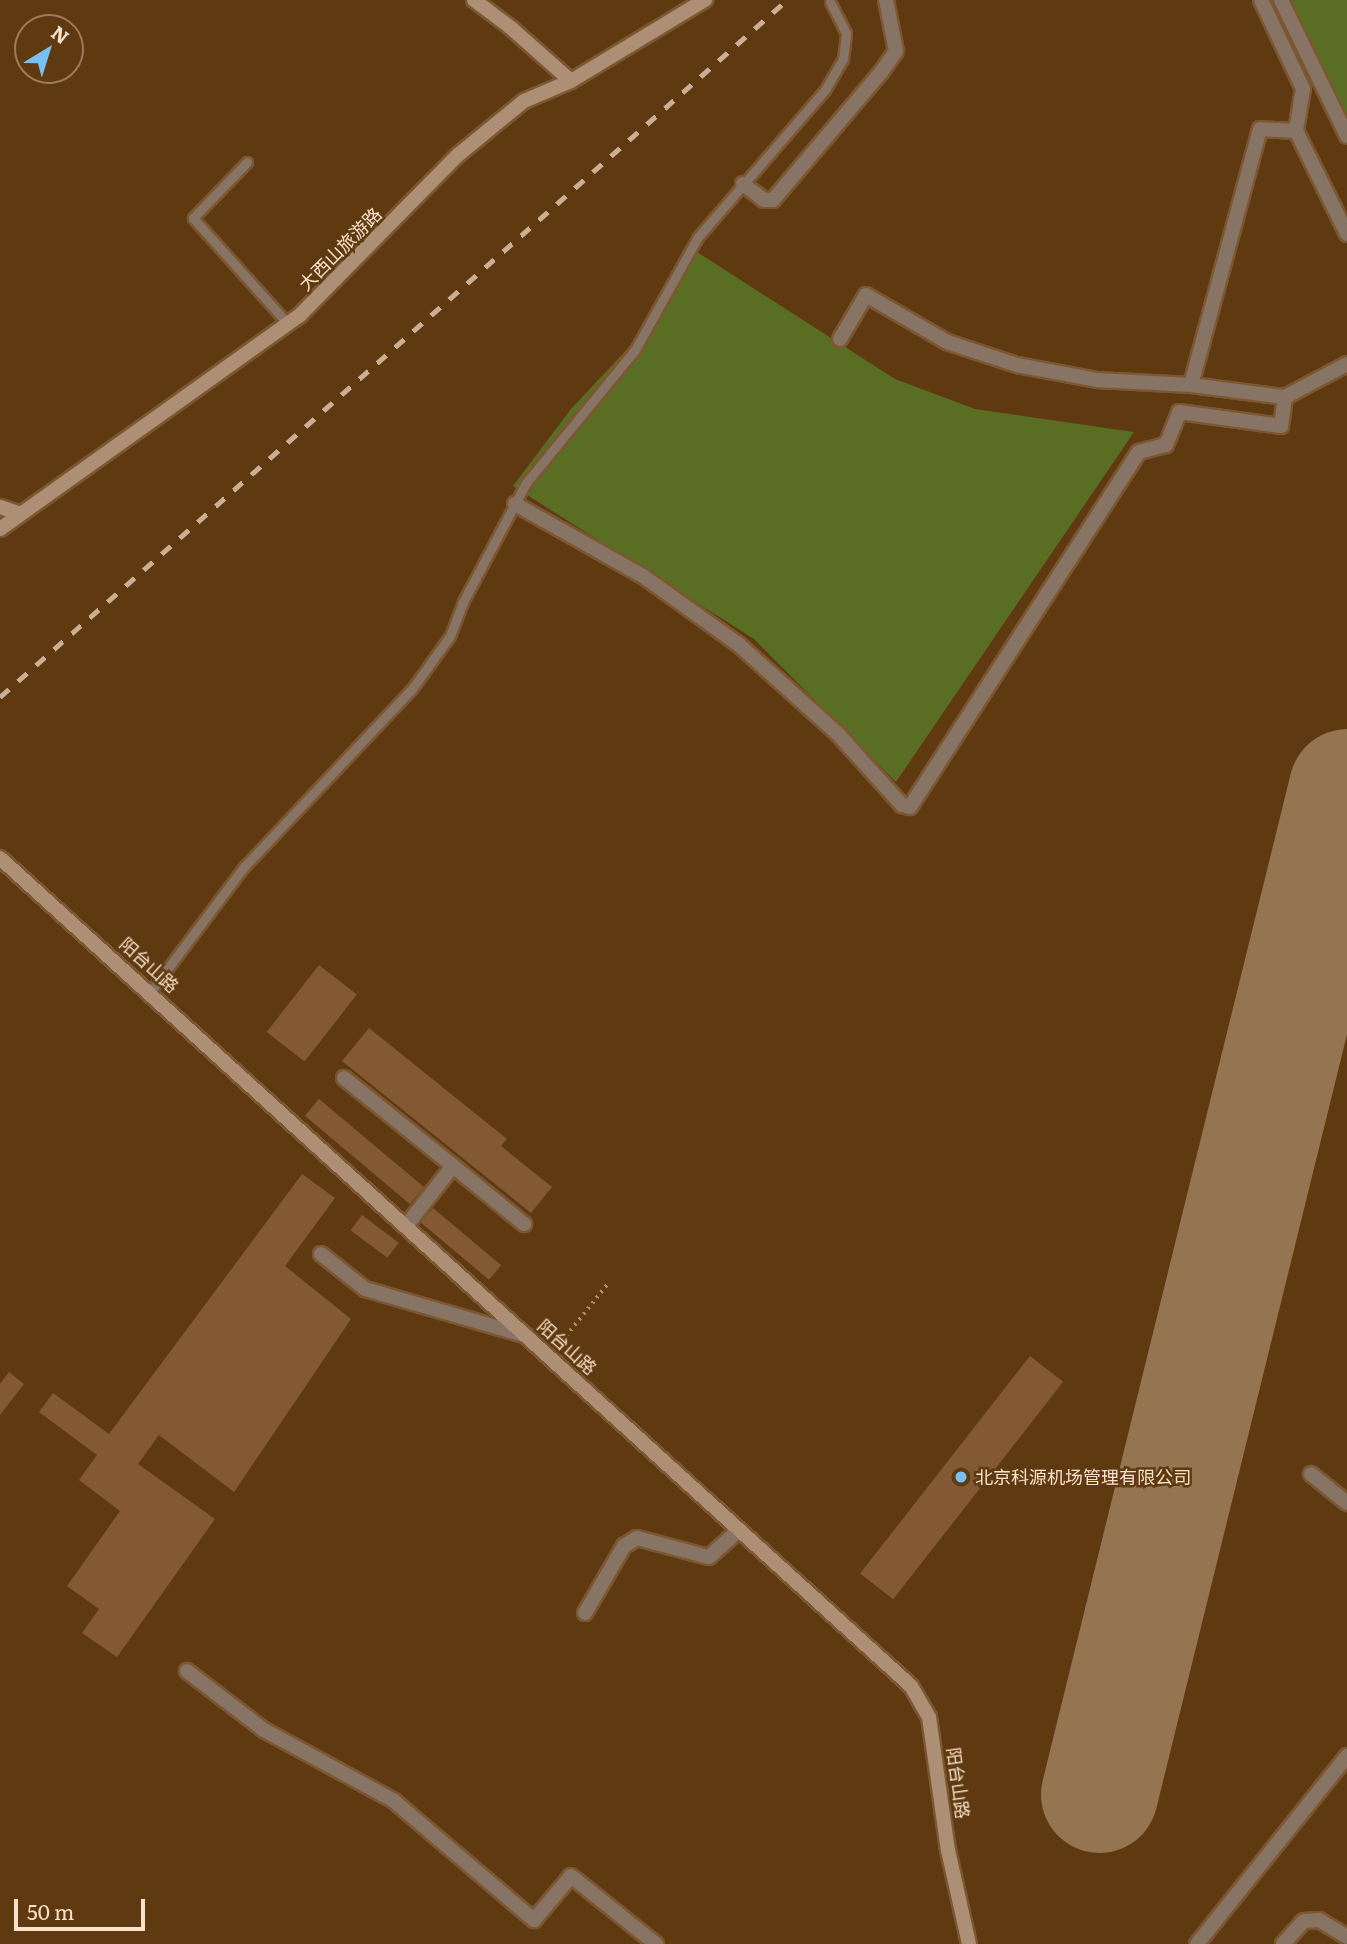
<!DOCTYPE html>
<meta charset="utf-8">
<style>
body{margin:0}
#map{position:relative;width:1347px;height:1944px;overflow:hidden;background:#5f3910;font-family:Literata,"Noto Sans SC",serif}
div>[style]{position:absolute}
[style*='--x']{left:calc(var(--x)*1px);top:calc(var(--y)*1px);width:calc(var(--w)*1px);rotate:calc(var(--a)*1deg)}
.green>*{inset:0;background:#5a6e23}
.runway>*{height:117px;margin:-58.5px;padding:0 58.5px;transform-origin:58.5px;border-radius:58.5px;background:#957452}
.building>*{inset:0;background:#825933;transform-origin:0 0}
.path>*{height:3.5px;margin-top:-1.75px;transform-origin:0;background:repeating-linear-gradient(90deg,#ad8f70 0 2px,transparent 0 7px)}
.roads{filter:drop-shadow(2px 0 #7b5732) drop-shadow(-2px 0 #7b5732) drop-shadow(0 2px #7b5732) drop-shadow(0 -2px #7b5732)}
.lane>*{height:9px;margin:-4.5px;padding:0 4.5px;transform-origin:4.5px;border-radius:4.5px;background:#887464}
.street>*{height:14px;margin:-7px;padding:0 7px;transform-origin:7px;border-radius:7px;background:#887464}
.secondary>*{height:14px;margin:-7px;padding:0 7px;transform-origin:7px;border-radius:7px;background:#ad8f75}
.rail>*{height:5px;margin-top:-2.5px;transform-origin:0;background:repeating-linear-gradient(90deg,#cbaf94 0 12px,transparent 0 24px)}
.dots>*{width:19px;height:19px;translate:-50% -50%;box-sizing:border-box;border:4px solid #5f3910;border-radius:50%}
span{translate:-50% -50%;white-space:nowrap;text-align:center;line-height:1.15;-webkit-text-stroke:5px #5f3910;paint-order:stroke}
.street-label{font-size:18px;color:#f9e1cc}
.poi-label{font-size:18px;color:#f9e1cc}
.left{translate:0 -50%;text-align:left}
.north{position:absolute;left:14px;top:14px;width:70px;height:70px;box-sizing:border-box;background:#5f3910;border:2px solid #9d7c5b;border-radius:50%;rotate:38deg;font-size:19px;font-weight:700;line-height:28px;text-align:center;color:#f9e1cc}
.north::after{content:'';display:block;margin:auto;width:24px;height:32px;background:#77c0f7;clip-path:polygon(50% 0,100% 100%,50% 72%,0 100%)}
.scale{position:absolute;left:14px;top:1899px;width:131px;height:32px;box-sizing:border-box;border:4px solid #f9e1cc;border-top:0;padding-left:9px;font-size:21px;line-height:24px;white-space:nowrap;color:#f9e1cc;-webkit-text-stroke:5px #5f3910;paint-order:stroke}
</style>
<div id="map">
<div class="green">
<i style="clip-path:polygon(1286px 0,1347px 0,1347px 124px)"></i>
<i style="clip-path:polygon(686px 245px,895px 379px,975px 409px,1134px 432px,896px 782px,754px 639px,513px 486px,571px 409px,632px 344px)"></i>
</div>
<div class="runway">
<i style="--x:1099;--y:1794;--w:1037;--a:-76.16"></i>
</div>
<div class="building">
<i style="left:319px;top:965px;width:48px;height:85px;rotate:38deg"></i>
<i style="clip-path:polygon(369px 1028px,507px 1139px,501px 1146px,552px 1187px,531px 1213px,342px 1061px)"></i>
<i style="left:319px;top:1099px;width:137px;height:22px;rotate:40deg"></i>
<i style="clip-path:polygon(302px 1174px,335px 1198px,285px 1266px,351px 1319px,234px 1492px,159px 1435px,138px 1464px,215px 1519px,117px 1657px,82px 1633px,99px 1609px,67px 1586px,120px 1511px,79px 1480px,97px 1455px,39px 1412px,53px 1393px,109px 1434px)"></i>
<i style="left:433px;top:1208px;width:89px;height:19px;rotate:40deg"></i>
<i style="left:362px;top:1215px;width:46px;height:19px;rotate:37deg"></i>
<i style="left:1030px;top:1356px;width:42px;height:276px;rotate:38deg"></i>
<i style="clip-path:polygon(9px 1372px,24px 1384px,0 1415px,0 1384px)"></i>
</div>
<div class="path">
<i style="--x:557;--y:1347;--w:83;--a:-51.3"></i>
</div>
<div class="roads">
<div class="lane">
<i style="--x:247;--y:162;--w:78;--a:134"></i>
<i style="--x:193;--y:218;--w:142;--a:48.1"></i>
<i style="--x:150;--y:992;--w:156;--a:-53.1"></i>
<i style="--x:244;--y:867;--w:245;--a:-46.7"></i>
<i style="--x:412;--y:689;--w:65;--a:-54.4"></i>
<i style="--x:450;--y:636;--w:36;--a:-69"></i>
<i style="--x:463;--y:602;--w:135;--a:-62.1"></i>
<i style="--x:526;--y:483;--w:172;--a:-50.7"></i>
<i style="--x:635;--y:350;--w:129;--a:-60.9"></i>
<i style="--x:698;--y:237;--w:194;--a:-49.2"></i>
<i style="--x:825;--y:90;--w:36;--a:-60"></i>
<i style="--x:843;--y:59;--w:26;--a:-83"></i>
<i style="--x:846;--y:33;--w:35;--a:-117"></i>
</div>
<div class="street">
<i style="--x:1261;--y:0;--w:98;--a:64.7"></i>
<i style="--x:1303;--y:89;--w:43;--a:99.5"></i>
<i style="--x:1281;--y:0;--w:151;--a:64.1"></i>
<i style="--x:743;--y:184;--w:26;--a:37"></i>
<i style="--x:764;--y:200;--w:9;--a:0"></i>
<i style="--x:773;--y:200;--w:169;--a:-49.8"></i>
<i style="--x:882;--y:71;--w:24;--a:-55"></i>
<i style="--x:896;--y:51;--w:52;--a:-101.1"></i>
<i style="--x:1347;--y:234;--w:115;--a:-116.3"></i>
<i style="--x:1296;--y:131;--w:36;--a:-177"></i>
<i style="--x:1260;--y:129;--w:265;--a:105.1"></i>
<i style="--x:1191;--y:385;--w:95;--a:7.3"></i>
<i style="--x:1285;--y:397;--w:70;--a:-28"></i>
<i style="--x:840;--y:339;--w:51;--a:-59.4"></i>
<i style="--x:866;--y:295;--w:94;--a:30.1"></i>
<i style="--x:947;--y:342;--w:74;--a:18.2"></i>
<i style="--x:1017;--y:365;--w:81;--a:10.6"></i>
<i style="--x:1097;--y:380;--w:94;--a:3"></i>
<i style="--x:515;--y:504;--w:147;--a:29.4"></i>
<i style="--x:643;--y:576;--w:117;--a:35.6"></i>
<i style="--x:738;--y:644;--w:135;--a:42"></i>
<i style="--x:838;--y:734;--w:96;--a:48"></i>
<i style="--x:902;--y:805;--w:8;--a:14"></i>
<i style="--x:910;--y:807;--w:422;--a:-57.2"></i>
<i style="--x:1139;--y:452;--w:28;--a:-15"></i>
<i style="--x:1166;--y:445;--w:35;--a:-68"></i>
<i style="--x:1179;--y:412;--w:103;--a:7.8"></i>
<i style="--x:1281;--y:426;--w:29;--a:-82"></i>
<i style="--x:344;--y:1078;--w:140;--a:38.9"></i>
<i style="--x:453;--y:1166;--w:76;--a:128.1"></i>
<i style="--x:453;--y:1166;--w:92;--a:39.2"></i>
<i style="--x:321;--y:1254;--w:56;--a:38.5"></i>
<i style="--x:365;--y:1289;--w:169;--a:16.2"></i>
<i style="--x:1311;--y:1474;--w:46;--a:38.9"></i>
<i style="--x:585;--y:1613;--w:78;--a:-59.8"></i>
<i style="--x:624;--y:1546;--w:15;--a:-32"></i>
<i style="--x:637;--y:1538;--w:74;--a:14.8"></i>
<i style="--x:709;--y:1557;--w:40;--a:-42"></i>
<i style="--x:187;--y:1671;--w:97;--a:37.5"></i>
<i style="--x:264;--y:1730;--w:148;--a:28.6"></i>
<i style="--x:394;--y:1801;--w:184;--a:40.4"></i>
<i style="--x:534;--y:1920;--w:57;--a:-49.9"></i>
<i style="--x:571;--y:1876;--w:109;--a:38.7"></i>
<i style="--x:1197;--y:1944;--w:241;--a:-51.4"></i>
<i style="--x:1283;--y:1944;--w:31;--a:-48"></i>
<i style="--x:1304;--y:1921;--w:15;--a:-4"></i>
<i style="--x:1319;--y:1920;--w:33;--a:31"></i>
</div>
<div class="secondary">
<i style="--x:474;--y:0;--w:45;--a:36.9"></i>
<i style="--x:510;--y:27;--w:81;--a:41.5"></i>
<i style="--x:0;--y:507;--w:22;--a:18"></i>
<i style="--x:0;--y:529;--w:369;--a:-35.5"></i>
<i style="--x:300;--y:315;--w:225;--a:-45.4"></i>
<i style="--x:458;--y:155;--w:85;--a:-39.3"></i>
<i style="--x:524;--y:101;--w:51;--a:-23.1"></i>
<i style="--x:571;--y:81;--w:157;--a:-31.2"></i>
<i style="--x:0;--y:858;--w:1231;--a:42.27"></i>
<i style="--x:911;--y:1686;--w:36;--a:60"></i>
<i style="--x:929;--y:1717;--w:134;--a:81.9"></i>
<i style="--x:948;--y:1850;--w:96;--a:77.4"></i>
</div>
</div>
<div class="rail">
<i style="--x:0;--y:697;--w:1051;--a:-41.53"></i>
</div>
<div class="dots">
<i style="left:961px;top:1477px;background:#77c0f7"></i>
</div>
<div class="street-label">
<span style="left:340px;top:249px;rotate:-45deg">大西山旅游路</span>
<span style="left:149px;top:965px;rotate:42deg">阳台山路</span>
<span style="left:567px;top:1347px;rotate:42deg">阳台山路</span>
<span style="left:958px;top:1783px;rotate:82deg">阳台山路</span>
</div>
<div class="poi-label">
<span class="left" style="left:975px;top:1477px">北京科源机场管理有限公司</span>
</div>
<div class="north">N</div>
<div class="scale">50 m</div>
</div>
